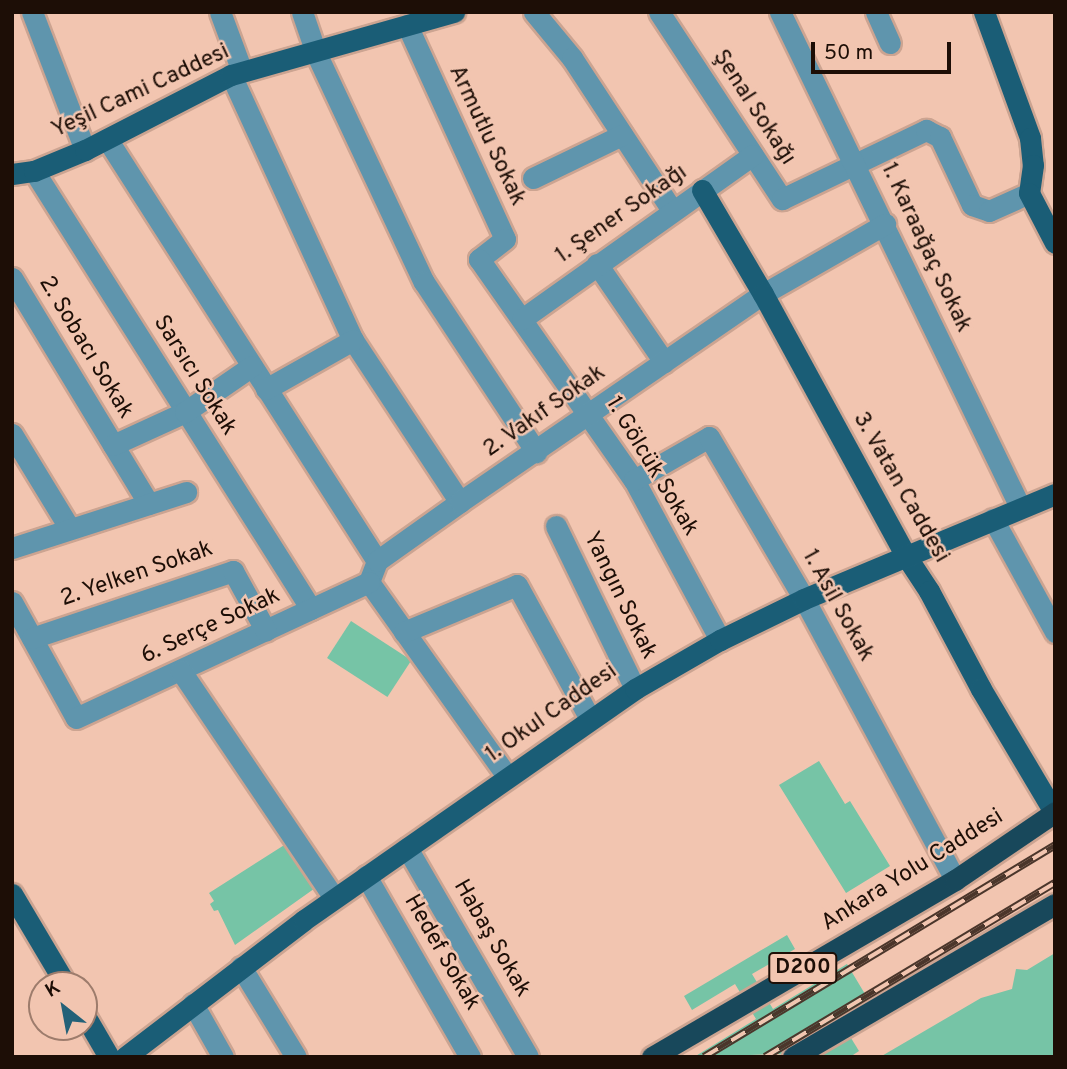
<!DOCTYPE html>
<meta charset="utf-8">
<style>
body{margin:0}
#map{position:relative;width:1067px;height:1069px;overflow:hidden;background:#f2c5b0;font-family:Overpass,sans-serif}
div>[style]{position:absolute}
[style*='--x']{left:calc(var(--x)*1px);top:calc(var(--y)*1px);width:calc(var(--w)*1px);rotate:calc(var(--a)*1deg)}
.building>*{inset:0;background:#76c4a6;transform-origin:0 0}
.roads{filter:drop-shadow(2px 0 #cca491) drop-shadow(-2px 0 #cca491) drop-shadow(0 2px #cca491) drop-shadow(0 -2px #cca491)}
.minor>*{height:21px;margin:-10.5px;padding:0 10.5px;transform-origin:10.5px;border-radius:10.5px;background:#5f95ad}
.major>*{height:21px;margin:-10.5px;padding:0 10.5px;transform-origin:10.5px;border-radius:10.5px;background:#1a5d76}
.highway>*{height:21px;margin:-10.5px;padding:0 10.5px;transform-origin:10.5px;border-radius:10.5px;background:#18485b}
.rail>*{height:8px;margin-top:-4px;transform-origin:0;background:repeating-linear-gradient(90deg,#f2c5b0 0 16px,#4b362b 0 32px);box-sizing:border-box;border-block:2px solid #4b362b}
span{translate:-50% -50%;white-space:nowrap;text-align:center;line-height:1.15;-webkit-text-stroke:5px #f2c5b0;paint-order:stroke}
.shield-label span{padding:2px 5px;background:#f2c5b0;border:2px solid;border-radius:5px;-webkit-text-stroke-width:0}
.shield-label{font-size:21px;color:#1d0e06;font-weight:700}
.street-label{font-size:23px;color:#1d0e06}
.frame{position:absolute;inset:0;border:14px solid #1d0e06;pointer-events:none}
.north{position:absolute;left:28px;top:971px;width:70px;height:70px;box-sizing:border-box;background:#f2c5b0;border:2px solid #9d7c6c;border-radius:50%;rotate:329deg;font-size:19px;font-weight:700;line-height:28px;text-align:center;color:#1d0e06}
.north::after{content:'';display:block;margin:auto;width:24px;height:32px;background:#246178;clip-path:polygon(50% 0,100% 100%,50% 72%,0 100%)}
.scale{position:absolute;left:811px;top:42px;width:140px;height:32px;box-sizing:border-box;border:4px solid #1d0e06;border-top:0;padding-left:9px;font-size:21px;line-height:24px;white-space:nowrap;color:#1d0e06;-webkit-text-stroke:5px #f2c5b0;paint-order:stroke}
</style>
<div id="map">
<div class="building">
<i style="left:351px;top:621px;width:72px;height:44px;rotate:33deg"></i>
<i style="clip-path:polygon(819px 761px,845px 804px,850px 801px,890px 866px,846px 893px,779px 785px)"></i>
<i style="clip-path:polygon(289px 842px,318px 886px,235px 945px,218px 910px,214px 911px,210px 904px,214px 901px,209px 893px)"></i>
<i style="clip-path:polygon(787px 935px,795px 949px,752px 974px,773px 1009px,847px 964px,868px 999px,794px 1044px,802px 1057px,777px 1054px,694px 1057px,756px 1019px,735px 984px,692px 1010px,684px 996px)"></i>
<i style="clip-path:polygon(1055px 953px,1055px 1057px,880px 1057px,981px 998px,1012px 989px,1016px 969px,1027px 970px)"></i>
<i style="clip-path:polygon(851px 1038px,859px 1051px,850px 1057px,818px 1057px)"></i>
</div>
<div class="roads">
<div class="minor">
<i style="--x:32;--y:12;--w:148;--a:69"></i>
<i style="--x:220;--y:12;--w:63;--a:69.6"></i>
<i style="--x:302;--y:12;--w:43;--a:71.1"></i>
<i style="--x:316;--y:53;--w:253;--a:64.8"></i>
<i style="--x:424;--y:282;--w:204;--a:56.6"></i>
<i style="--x:534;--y:12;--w:60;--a:50.4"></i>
<i style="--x:572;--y:58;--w:182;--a:56.7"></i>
<i style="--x:659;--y:12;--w:224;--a:56.7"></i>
<i style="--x:782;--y:199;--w:160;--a:-25.6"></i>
<i style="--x:926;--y:130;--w:16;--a:27"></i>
<i style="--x:940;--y:137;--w:75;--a:64.8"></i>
<i style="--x:972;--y:205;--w:18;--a:19"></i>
<i style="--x:989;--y:211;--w:44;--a:-24.2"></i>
<i style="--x:780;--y:12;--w:550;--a:64.13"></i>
<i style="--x:876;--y:12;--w:34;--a:66"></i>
<i style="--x:407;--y:25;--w:235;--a:65.4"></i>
<i style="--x:505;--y:239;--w:33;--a:142"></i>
<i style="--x:479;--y:259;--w:270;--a:55"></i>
<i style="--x:634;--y:480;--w:182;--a:61.7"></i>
<i style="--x:231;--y:75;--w:292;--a:65.3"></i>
<i style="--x:353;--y:340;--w:194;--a:56.6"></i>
<i style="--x:107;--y:139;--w:501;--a:57.39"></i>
<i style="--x:34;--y:171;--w:518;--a:57.69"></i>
<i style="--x:533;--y:178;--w:99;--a:-25.8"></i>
<i style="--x:597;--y:264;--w:119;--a:55.6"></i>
<i style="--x:12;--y:278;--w:264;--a:58.8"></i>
<i style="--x:522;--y:319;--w:283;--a:-35.4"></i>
<i style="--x:266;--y:389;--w:100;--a:-29.4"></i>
<i style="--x:12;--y:434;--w:111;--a:58.6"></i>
<i style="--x:113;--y:445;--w:79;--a:-24.6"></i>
<i style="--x:185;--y:412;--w:81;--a:-34.5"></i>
<i style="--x:634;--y:480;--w:86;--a:-29.8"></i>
<i style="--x:709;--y:437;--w:188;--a:59.6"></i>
<i style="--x:804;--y:599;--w:319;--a:61.7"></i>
<i style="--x:993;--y:519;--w:129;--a:61.2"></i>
<i style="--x:556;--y:526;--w:181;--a:64.1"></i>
<i style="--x:12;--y:548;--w:183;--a:-17.8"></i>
<i style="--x:369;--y:582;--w:22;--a:-69"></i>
<i style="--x:377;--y:561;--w:102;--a:-35.4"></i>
<i style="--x:460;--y:502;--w:368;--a:-34.5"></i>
<i style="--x:763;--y:294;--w:141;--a:-29.8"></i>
<i style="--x:369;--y:582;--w:238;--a:54.6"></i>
<i style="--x:12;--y:602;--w:132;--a:61.1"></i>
<i style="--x:76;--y:718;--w:323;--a:-24.9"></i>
<i style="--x:404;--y:632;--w:122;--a:-22.6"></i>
<i style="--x:517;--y:585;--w:153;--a:61.4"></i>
<i style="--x:32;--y:638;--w:212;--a:-18.4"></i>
<i style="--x:233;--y:571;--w:68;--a:61.2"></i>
<i style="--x:181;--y:671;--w:274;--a:56"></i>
<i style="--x:407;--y:848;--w:241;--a:59.9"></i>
<i style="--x:366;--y:876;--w:209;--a:60.1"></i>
<i style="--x:241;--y:967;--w:105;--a:58.6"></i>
<i style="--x:193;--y:1004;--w:61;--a:60.5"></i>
</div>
<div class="major">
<i style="--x:984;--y:12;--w:134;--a:69.9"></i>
<i style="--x:1030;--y:138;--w:27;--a:84"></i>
<i style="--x:1033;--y:165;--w:28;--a:98"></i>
<i style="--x:1029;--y:193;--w:56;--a:62.5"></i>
<i style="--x:12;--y:174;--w:22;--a:-8"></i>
<i style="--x:34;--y:171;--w:55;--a:-22.4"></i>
<i style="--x:85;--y:150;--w:164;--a:-27.2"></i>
<i style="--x:231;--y:75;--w:232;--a:-15.8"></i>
<i style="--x:702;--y:190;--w:121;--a:59.6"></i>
<i style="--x:763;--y:294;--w:298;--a:61.4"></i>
<i style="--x:906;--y:556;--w:42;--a:56.7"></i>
<i style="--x:929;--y:591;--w:111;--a:62"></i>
<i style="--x:981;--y:689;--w:143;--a:59.3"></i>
<i style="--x:12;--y:894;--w:106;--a:59.3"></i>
<i style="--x:84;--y:1014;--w:50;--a:59.8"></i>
<i style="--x:125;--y:1057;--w:225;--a:-37.4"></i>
<i style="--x:304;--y:920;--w:404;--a:-34.9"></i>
<i style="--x:635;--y:689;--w:98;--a:-30"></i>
<i style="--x:720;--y:640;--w:93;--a:-26"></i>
<i style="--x:804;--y:599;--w:272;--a:-22.7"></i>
</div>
<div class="highway">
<i style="--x:652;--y:1057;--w:351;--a:-30.3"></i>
<i style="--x:955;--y:880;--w:121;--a:-34.2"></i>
<i style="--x:793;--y:1057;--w:303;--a:-30.3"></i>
</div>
</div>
<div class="rail">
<i style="--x:704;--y:1057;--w:410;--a:-31.1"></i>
<i style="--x:765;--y:1057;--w:338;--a:-31"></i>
</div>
<div class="shield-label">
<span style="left:803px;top:968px">D200</span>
</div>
<div class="street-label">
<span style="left:141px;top:92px;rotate:-25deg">Yeşil Cami Caddesi</span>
<span style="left:753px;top:108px;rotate:57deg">Şenal Sokağı</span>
<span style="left:486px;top:136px;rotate:65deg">Armutlu Sokak</span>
<span style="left:622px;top:215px;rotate:-35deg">1. Şener Sokağı</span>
<span style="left:925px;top:248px;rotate:65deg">1. Karaağaç Sokak</span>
<span style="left:85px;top:348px;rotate:59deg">2. Sobacı Sokak</span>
<span style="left:194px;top:376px;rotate:58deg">Sarsıcı Sokak</span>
<span style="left:545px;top:412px;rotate:-35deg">2. Vakıf Sokak</span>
<span style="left:651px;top:467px;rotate:59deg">1. Gölcük Sokak</span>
<span style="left:900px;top:488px;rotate:60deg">3. Vatan Caddesi</span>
<span style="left:137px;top:575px;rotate:-19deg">2. Yelken Sokak</span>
<span style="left:619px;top:596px;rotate:64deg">Yangın Sokak</span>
<span style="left:837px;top:606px;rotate:61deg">1. Asil Sokak</span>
<span style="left:211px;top:627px;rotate:-25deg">6. Serçe Sokak</span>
<span style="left:552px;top:714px;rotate:-35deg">1. Okul Caddesi</span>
<span style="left:913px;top:871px;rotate:-32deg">Ankara Yolu Caddesi</span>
<span style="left:491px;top:939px;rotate:60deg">Habaş Sokak</span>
<span style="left:441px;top:953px;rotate:60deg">Hedef Sokak</span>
</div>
<div class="frame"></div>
<div class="north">K</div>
<div class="scale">50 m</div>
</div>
